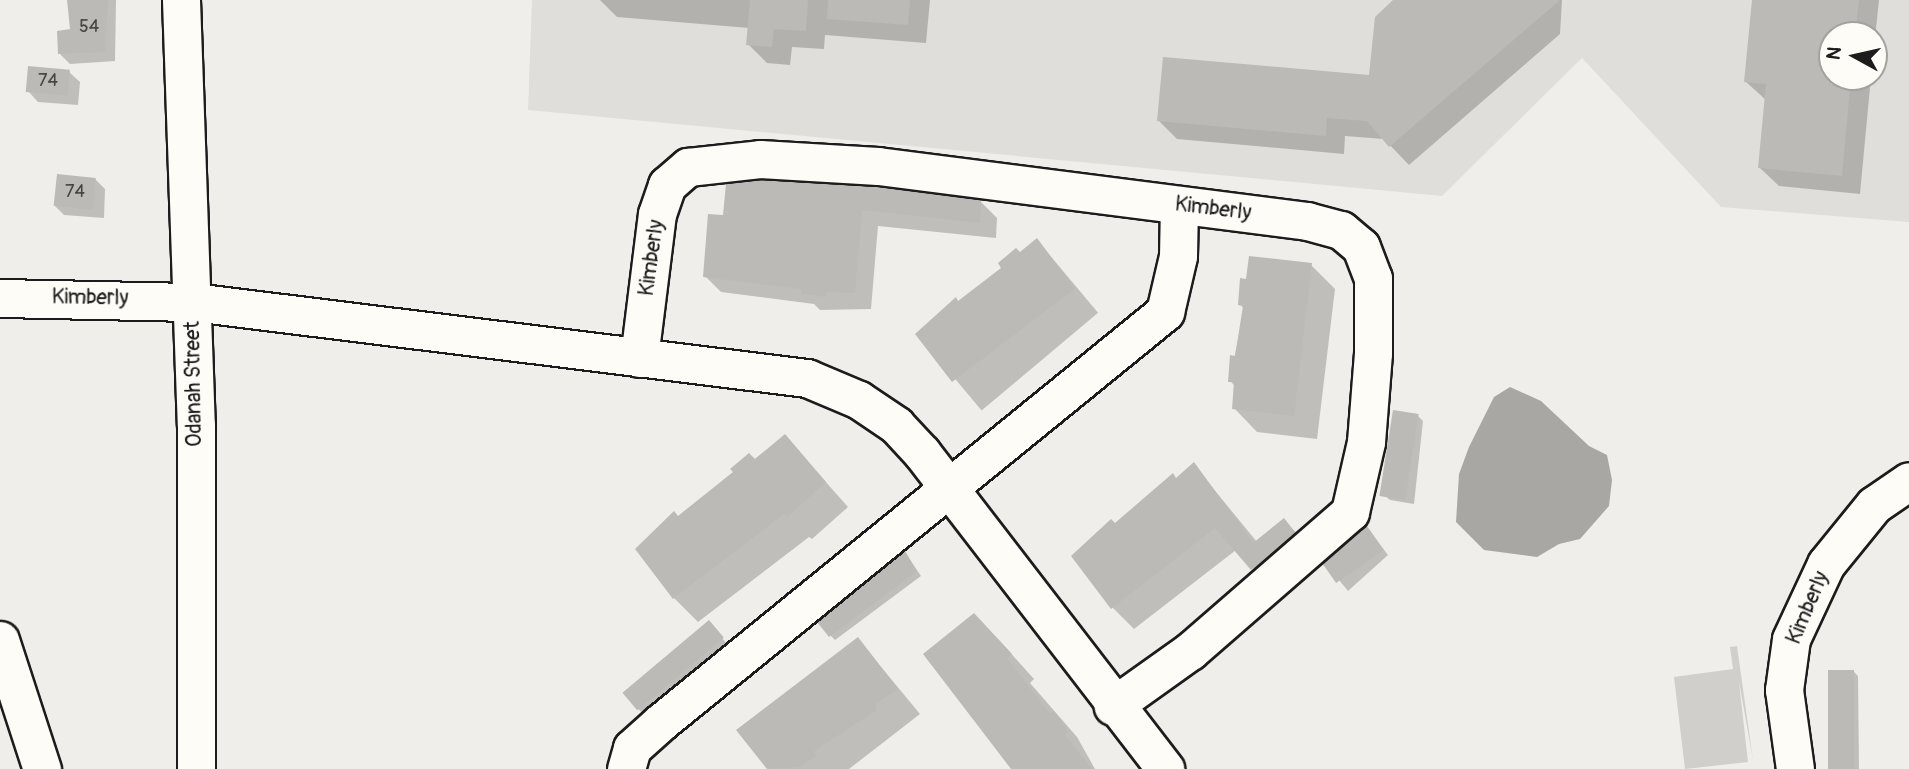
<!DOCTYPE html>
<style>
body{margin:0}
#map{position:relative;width:1909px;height:769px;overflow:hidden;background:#f0eeea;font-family:Pangolin,sans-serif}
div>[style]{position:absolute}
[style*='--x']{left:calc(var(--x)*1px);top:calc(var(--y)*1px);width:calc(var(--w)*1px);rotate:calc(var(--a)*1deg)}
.built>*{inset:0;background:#e0deda}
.green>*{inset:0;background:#d0cfcc}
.water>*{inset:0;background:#a8a7a3}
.shadow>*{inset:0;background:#0003;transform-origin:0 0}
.building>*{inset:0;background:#bbbab6;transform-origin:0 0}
.roads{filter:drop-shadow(2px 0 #1c1c1c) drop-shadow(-2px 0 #1c1c1c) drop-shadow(0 2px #1c1c1c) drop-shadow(0 -2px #1c1c1c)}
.minor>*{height:37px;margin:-18.5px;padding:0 18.5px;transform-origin:18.5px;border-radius:18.5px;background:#fdfcf7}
span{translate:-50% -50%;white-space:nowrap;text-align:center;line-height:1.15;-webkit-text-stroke:5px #fdfcf7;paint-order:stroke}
.number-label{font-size:18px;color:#444442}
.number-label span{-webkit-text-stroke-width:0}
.street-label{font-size:21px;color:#1c1c1c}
.north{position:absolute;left:1818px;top:21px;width:70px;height:70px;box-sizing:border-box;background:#fdfcf7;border:2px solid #a3a29f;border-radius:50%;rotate:278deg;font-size:19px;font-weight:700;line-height:28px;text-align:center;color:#1c1c1c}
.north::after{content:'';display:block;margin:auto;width:24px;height:32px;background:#1c1c1c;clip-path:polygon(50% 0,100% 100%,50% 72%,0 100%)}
</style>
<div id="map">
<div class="built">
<i style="clip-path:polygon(evenodd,532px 0,1909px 0,1909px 222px,1721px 207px,1582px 58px,1442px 196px,528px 110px,532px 0,1832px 35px,1874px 35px,1874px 77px,1832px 77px,1832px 35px)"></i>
</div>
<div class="green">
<i style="clip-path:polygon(1737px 646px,1753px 760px,1739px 682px,1748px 762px,1685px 769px,1674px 677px,1733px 669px,1730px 647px)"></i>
</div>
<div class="water">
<i style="clip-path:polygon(1510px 387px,1541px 401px,1589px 446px,1607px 455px,1612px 480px,1609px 506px,1580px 539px,1559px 544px,1537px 557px,1484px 550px,1456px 522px,1459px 474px,1469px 447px,1494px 397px)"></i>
</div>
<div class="shadow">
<i style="clip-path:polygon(68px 0,116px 0,115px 61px,70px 64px,60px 54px,72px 31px)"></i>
<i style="clip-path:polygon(600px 0,930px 0,926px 43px,825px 35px,824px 49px,792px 47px,790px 65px,767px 63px,748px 44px,749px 28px,617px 17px)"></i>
<i style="clip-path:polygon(1396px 0,1562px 0,1560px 34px,1409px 165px,1384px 139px,1345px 136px,1344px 154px,1177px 139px,1159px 121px,1371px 77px)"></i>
<i style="clip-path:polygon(1753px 0,1879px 0,1874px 48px,1874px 35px,1832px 35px,1832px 77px,1871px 77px,1860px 194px,1779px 186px,1760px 168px,1766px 100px,1745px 81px)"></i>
<i style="clip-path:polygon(69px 72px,80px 82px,78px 105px,38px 102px,28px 91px)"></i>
<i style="clip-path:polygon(95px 179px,105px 189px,104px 218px,64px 215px,54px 205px)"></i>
<i style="clip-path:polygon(981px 202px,997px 218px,996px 238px,878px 226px,871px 309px,820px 310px,814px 304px,721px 292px,705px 276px,710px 216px)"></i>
<i style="left:1037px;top:240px;width:95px;height:152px;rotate:50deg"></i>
<i style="clip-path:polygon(1311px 265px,1335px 289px,1317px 439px,1257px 432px,1234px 408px,1236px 387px,1230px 381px,1244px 309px,1240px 304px)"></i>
<i style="clip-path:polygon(1418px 416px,1423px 421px,1414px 504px,1390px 500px,1385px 496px)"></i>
<i style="clip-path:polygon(785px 436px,848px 507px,812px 539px,809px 537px,698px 622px,674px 598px,678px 518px)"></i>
<i style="clip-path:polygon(1194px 465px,1257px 542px,1284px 521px,1306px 542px,1274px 590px,1236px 550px,1134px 629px,1112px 607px,1115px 525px)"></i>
<i style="clip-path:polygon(1371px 533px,1388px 555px,1348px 591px,1326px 564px)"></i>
<i style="clip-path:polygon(905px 553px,921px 576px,835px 640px,830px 635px)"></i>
<i style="clip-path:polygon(713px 627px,727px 644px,643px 713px,638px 709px)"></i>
<i style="clip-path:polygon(858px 639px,920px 714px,849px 769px,770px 769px,738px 730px)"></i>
<i style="clip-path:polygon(998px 639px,1034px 679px,1030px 683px,1077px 737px,1095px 769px,1013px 769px)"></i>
<i style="clip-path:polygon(1853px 671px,1858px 676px,1859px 769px,1830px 769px)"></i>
</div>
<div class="building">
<i style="clip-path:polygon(67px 0,108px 0,105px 52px,58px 54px,57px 31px,70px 29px)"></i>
<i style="clip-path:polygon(750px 0,808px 0,806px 31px,774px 29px,772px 47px,746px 45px)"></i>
<i style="clip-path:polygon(828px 0,910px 0,908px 25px,827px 19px)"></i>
<i style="clip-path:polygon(1393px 0,1560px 0,1389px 147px,1367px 121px,1327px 118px,1326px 136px,1157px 121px,1163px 57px,1369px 75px,1375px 17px)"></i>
<i style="clip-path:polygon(1752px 0,1859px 0,1855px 35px,1832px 35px,1832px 77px,1851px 77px,1842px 176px,1758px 168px,1766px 84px,1744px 82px)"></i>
<i style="left:28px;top:66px;width:42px;height:26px;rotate:5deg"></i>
<i style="left:57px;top:174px;width:39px;height:32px;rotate:6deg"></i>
<i style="clip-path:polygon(761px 180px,876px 187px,981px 200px,980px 223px,862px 210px,855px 293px,827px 292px,825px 297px,802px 294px,801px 289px,703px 277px,708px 214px,723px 215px,726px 184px)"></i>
<i style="clip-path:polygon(1037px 238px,1075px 289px,952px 382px,915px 334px,956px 297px,958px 301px,1001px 268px,998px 263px,1016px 248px,1020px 252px)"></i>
<i style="clip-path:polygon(1249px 256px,1312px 263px,1294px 416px,1232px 409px,1234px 382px,1228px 382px,1230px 355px,1235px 356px,1243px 306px,1238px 305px,1240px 278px,1246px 279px)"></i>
<i style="left:1393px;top:410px;width:26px;height:87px;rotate:9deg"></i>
<i style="clip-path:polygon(785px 434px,826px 482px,787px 517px,784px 514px,673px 599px,635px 549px,674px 511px,678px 516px,733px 472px,730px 469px,749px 453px,755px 459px)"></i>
<i style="clip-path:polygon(1194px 462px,1253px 543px,1284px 518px,1295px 532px,1251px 570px,1215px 528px,1111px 609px,1071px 556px,1111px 519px,1115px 523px,1173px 473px,1176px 478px)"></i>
<i style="left:1367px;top:526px;width:29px;height:58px;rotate:55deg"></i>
<i style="clip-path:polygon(905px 551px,917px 571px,829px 637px,817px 622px)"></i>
<i style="clip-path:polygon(974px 613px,1012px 654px,1007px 658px,1050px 714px,1054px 711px,1068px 731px,1065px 735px,1092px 769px,1011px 769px,923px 654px)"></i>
<i style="left:709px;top:620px;width:23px;height:113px;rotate:50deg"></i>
<i style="clip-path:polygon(858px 637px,898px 689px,875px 704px,877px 710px,814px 751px,816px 756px,800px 767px,767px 769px,736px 730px)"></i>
<i style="left:1828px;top:670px;width:26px;height:99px"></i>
</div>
<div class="roads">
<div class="minor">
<i style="--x:181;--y:0;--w:425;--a:88"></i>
<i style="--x:196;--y:425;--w:344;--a:90"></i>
<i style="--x:0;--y:298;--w:193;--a:1.2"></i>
<i style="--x:193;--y:302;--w:619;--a:7.06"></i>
<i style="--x:807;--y:378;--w:56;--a:22.9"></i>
<i style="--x:859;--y:400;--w:45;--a:34"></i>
<i style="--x:896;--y:425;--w:38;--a:47"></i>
<i style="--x:922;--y:453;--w:399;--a:52.4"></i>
<i style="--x:639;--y:358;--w:145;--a:-82.9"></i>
<i style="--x:657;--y:214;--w:31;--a:-71"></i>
<i style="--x:667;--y:185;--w:28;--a:-41"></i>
<i style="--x:688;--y:167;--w:72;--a:-6.3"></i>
<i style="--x:760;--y:159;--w:118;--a:3.4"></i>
<i style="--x:878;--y:166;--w:433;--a:7.3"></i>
<i style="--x:1307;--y:221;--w:35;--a:15"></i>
<i style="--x:1341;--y:230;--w:26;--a:40"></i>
<i style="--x:1361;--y:247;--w:33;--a:69"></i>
<i style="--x:1373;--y:278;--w:75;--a:90"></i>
<i style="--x:1373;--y:353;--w:89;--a:94.5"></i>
<i style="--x:1366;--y:442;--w:72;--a:102.9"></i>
<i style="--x:1350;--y:512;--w:212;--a:139"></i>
<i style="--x:1190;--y:651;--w:95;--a:144.5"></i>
<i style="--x:0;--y:640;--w:136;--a:72"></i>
<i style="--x:626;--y:769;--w:22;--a:-74"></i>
<i style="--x:632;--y:748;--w:39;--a:-42"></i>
<i style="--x:661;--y:722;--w:650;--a:-39.13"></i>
<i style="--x:1165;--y:312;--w:57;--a:-76.9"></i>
<i style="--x:1178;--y:256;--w:51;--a:-88.9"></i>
<i style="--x:1795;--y:769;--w:80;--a:-97.9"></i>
<i style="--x:1784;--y:690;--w:51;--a:-82.2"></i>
<i style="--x:1791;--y:639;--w:83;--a:-65"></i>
<i style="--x:1826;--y:564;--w:76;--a:-50.9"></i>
<i style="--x:1874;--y:505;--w:42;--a:-34.4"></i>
</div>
</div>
<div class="number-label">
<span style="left:89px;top:27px">54</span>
<span style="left:48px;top:81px">74</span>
<span style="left:75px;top:192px">74</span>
</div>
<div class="street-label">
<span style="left:1213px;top:209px;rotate:7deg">Kimberly</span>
<span style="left:652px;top:258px;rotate:-82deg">Kimberly</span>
<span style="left:90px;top:298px;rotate:1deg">Kimberly</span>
<span style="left:194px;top:384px;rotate:-91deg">Odanah Street</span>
<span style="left:1808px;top:608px;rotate:-67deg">Kimberly</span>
</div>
<div class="north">N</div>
</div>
